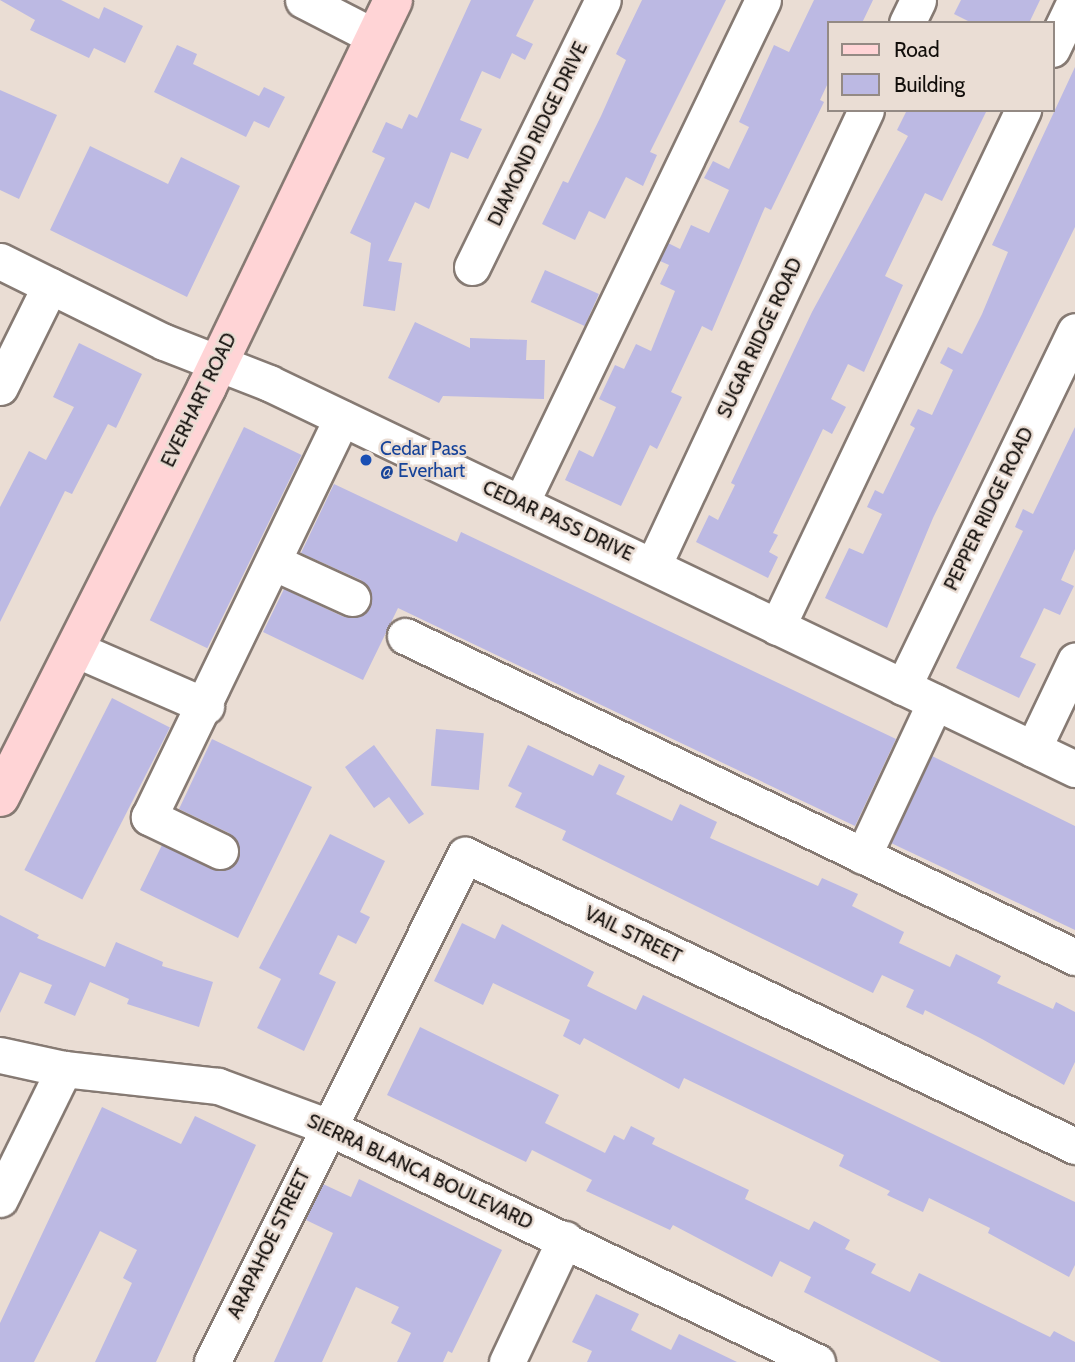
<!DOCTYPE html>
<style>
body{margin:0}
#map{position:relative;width:1075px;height:1362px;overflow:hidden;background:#eaddd4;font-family:Cabin,sans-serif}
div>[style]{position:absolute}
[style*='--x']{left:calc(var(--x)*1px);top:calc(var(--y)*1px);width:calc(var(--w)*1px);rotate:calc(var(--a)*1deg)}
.building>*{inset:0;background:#bcb9e3;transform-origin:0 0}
.roads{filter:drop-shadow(2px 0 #867a73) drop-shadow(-2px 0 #867a73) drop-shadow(0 2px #867a73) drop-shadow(0 -2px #867a73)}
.minor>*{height:35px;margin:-17.5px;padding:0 17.5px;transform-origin:17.5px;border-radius:17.5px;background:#fff}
.major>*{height:38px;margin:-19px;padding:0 19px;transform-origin:19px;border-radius:19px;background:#ffd4d6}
.dots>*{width:19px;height:19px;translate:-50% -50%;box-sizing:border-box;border:4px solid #eaddd4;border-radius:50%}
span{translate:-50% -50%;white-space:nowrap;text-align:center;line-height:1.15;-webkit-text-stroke:5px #eaddd4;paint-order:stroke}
.street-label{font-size:19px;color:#120e0b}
.transit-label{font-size:19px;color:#164399}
.left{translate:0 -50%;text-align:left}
.legend{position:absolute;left:827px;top:21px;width:228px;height:91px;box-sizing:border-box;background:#eaddd4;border:2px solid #948a84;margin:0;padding:9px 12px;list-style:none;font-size:21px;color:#120e0b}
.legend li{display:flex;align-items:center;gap:14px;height:35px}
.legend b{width:35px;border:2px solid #948a84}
</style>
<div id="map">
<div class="building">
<i style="clip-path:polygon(0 0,61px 0,99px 19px,104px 7px,143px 26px,125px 63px,94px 48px,89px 58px,30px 30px,35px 20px)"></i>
<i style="clip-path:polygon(471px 0,534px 0,516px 36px,533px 44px,525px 60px,512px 53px,500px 79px,482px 71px,460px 120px,482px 129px,468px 159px,451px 152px,429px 209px,415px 202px,388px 261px,402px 263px,395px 311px,363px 306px,371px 243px,350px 233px,385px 158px,372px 152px,386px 122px,402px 129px,409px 114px,417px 118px)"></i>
<i style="clip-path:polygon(642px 0,726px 0,650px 152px,657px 155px,643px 186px,626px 177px,605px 219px,589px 211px,575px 240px,542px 224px,563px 181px,568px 183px,601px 116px,626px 60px,616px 54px)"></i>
<i style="clip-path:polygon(814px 0,873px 0,862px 23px,828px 23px,828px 83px,820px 100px,824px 102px,771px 210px,765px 207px,712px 331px,702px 326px,671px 392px,682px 397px,657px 449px,650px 445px,621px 506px,565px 480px,579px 450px,593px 457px,608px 425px,616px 407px,599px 399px,615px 365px,624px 369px,636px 344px,651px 351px,675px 291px,660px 284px,669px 265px,660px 261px,668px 243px,680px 249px,691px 225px,709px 233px,729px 190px,704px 178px,713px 161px,729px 169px,749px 127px,739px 122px,774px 45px,789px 52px)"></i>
<i style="clip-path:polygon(961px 0,1040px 0,1029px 23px,972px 23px,954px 14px)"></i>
<i style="clip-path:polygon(177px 45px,197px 54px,193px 64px,259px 96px,264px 87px,285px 97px,269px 128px,254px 121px,246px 137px,154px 92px)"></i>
<i style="clip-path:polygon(1075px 67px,1075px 227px,933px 518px,887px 628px,825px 598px,849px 548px,863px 554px,882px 514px,867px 507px,875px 490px,883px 494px,915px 428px,910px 425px,918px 409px,932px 415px,953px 370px,940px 363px,948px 347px,962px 354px,982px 314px,1008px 252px,992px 245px)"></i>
<i style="clip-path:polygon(0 90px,57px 115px,19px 199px,0 190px)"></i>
<i style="clip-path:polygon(907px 110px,987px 110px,942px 201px,925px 193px,885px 276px,903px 285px,864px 372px,848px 364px,831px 399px,846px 407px,832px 434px,823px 429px,773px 533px,778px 535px,769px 552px,778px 557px,768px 578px,696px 542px,709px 515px,718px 520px,735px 485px,731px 483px,812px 312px,908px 136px,897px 130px)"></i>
<i style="clip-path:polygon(90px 146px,168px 184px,181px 157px,240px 186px,187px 297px,50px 230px)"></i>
<i style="left:545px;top:270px;width:59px;height:35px;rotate:24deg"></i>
<i style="clip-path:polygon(415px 322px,470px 348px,470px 338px,527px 340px,526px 360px,545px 360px,544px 399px,443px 396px,439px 403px,388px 378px)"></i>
<i style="clip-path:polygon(79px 343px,142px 374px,116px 428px,108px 424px,72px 494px,65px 491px,0 622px,0 507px,29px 451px,46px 460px,74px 407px,53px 397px)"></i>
<i style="left:244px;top:427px;width:64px;height:215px;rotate:26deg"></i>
<i style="clip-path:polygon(1075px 427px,1075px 549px,1061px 580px,1074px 586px,1060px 615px,1044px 608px,1037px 623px,1020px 657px,1036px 664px,1019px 698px,956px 668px,1023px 531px,1015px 527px,1023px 509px,1033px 514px)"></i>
<i style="clip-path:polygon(334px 484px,457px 542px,461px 532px,896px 739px,855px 826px,398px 608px,363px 680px,263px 632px,284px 589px,344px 617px,363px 615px,370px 607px,372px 595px,361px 580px,301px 553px)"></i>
<i style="left:112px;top:698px;width:65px;height:193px;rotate:27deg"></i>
<i style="left:436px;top:729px;width:48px;height:57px;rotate:5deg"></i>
<i style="clip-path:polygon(212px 739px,312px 787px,238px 938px,140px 890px,162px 845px,221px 871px,238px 859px,237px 840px,229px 833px,179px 809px)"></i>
<i style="clip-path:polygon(374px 745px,424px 814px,409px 824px,389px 797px,374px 808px,345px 767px)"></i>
<i style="clip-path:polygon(528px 745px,593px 776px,599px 764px,625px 776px,616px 794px,672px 821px,680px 804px,717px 822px,710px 838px,818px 886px,822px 878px,858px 894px,852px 906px,904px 932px,899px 943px,950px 967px,956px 954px,1001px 976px,997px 983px,1053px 1009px,1056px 1002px,1075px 1012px,1075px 1062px,1064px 1085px,982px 1039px,925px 1010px,923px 1015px,906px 1007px,914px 990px,882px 975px,873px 993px,562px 840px,566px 831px,515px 807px,522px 793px,508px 786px)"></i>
<i style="clip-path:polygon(932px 756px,1075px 826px,1075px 930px,891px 843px)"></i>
<i style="clip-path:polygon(330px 834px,385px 861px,360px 912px,370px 917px,356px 944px,338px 935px,319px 974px,336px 982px,304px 1051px,257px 1028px,281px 979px,259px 968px)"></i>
<i style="clip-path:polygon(0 915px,39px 935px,37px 938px,105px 967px,116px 942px,163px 962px,162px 966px,213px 982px,199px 1027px,127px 1004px,129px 999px,90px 982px,75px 1016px,44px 1003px,52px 985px,20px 972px,0 1013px)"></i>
<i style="clip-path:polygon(462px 923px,495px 939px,502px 924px,594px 972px,587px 986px,636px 1010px,643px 995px,1075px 1202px,1075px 1265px,1069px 1277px,988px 1233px,990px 1228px,929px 1198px,923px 1212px,887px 1195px,890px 1191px,839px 1166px,844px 1155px,684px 1078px,679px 1089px,584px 1038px,580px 1045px,563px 1036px,570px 1020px,493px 983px,483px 1005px,434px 981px)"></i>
<i style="clip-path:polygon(420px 1027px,559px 1095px,545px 1123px,605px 1153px,614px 1135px,624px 1140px,631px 1126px,655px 1138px,652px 1144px,749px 1190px,745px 1199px,809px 1230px,814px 1221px,850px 1240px,845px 1249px,876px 1264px,871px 1273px,910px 1292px,919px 1273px,1050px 1337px,1054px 1331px,1075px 1342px,1075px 1362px,941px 1362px,804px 1292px,811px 1277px,780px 1261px,772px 1277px,673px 1225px,670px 1230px,586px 1191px,592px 1180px,532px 1150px,526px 1162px,387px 1095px)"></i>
<i style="clip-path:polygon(102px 1107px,181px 1144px,195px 1116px,256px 1145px,156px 1362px,95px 1362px,132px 1283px,123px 1278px,137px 1250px,100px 1231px,34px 1362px,0 1362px,0 1323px)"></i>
<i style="clip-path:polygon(359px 1179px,502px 1250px,452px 1353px,448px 1351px,443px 1362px,397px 1362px,411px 1333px,391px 1323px,399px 1307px,356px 1287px,322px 1362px,274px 1362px,333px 1233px,306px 1220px,323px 1184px,351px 1197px)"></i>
<i style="clip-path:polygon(596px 1294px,639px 1314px,631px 1330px,671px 1350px,679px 1334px,737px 1362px,587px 1362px,592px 1351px,572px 1342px)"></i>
</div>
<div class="roads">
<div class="minor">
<i style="--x:303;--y:0;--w:81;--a:27.2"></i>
<i style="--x:907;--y:23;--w:25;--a:-64"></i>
<i style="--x:1052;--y:49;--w:53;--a:-64.4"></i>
<i style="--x:0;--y:261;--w:183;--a:26.3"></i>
<i style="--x:164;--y:342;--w:113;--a:21.3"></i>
<i style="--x:269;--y:383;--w:894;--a:25.59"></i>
<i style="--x:472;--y:267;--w:297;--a:-63.9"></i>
<i style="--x:0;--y:387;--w:113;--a:-63.7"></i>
<i style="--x:521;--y:503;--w:558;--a:-64.31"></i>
<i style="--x:273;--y:562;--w:87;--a:24.5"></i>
<i style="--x:653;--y:566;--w:503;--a:-64.96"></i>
<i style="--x:777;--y:627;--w:573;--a:-64.55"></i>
<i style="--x:405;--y:636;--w:743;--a:25.6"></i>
<i style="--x:75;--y:649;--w:143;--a:23.5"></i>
<i style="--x:903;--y:687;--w:395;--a:-64.2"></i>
<i style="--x:1033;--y:749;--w:98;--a:-64.5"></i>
<i style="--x:220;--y:851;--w:79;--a:-154.4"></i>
<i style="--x:149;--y:817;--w:443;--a:-64.2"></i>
<i style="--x:863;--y:856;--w:170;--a:-64.9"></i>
<i style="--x:0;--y:1055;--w:66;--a:12.3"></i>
<i style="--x:64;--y:1069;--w:155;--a:6.3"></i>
<i style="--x:218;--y:1086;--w:115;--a:20.3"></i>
<i style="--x:326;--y:1126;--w:545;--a:25.67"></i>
<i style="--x:0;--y:1199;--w:145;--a:-63.8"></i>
<i style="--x:212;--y:1362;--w:567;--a:-63.48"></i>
<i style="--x:465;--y:855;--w:676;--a:25.5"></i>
<i style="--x:507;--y:1362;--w:136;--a:-64.8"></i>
</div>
<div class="major">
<i style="--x:0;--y:797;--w:459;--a:-63.2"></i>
<i style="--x:207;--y:387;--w:429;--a:-64.3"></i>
</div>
</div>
<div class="dots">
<i style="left:366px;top:460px;background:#1a4fb4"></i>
</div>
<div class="street-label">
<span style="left:538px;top:134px;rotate:-64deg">DIAMOND RIDGE DRIVE</span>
<span style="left:760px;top:338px;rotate:-65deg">SUGAR RIDGE ROAD</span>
<span style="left:199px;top:400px;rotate:-64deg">EVERHART ROAD</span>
<span style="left:989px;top:509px;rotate:-64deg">PEPPER RIDGE ROAD</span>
<span style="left:558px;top:521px;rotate:25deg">CEDAR PASS DRIVE</span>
<span style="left:633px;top:935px;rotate:26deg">VAIL STREET</span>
<span style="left:420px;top:1172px;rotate:25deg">SIERRA BLANCA BOULEVARD</span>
<span style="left:269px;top:1244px;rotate:-64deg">ARAPAHOE STREET</span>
</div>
<div class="transit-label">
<span class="left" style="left:380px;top:460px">Cedar Pass<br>@ Everhart</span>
</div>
<ul class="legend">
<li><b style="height:9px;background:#ffd4d6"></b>Road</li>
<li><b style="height:19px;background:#bcb9e3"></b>Building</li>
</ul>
</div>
